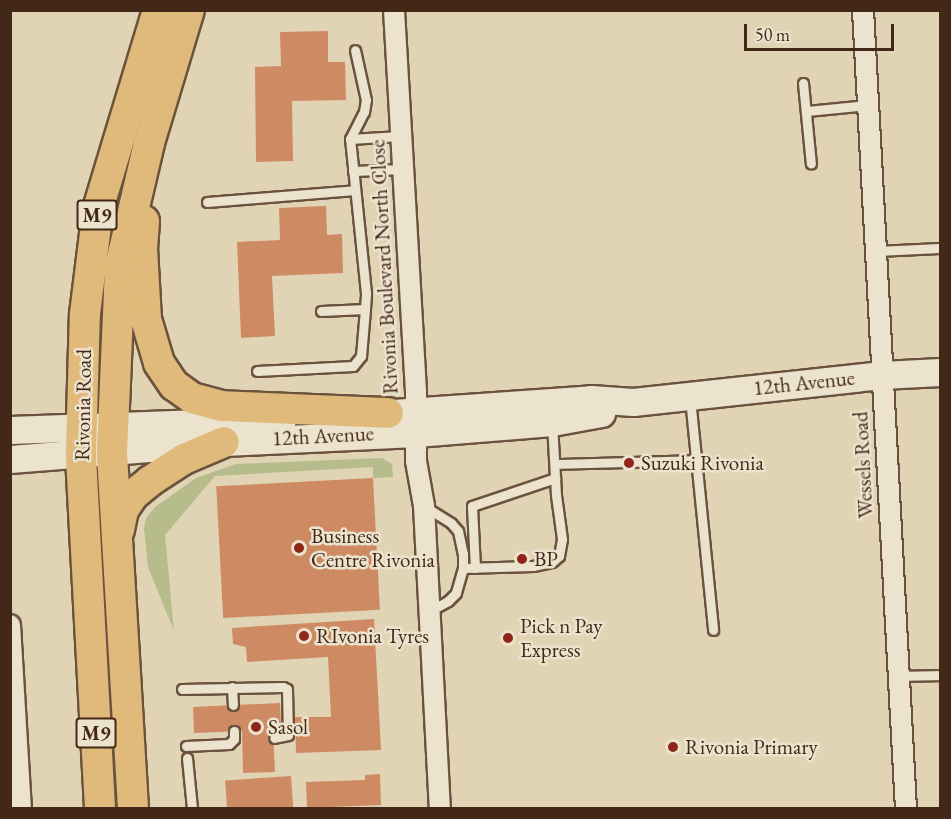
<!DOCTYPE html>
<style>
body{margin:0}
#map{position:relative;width:951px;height:819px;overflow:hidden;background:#e1d4b4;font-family:"EB Garamond",serif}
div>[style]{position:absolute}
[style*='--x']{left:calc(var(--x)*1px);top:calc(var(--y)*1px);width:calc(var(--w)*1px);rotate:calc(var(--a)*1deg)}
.green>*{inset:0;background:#b6bc8b}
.building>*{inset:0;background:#ce8b63;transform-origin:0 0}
.roads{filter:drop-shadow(2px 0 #6a523e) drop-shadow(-2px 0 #6a523e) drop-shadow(0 2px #6a523e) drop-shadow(0 -2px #6a523e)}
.lane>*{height:9px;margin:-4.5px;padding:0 4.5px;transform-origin:4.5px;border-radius:4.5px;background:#ece3ce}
.street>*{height:20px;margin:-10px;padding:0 10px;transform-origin:10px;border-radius:10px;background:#ece3ce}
.secondary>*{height:27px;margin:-13.5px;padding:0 13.5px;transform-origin:13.5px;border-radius:13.5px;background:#ece3ce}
.primary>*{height:30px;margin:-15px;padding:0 15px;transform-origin:15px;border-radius:15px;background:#e0ba7a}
.dots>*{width:16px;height:16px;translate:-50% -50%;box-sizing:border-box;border:3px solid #ece3ce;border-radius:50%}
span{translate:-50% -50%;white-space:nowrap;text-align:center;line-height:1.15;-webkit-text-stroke:5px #ece3ce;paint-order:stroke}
.shield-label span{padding:2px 4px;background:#ece3ce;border:2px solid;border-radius:4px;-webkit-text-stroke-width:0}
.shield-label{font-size:20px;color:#432717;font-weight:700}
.street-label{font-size:21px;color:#432717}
.poi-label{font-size:21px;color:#432717}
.left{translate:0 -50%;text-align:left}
.frame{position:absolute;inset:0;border:12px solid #432717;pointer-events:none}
.scale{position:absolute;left:744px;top:24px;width:150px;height:27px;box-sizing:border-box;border:3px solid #432717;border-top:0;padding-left:8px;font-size:18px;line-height:21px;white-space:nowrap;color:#432717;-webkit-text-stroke:4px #ece3ce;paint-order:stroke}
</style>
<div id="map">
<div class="green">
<i style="clip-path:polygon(382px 458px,392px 464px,393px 477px,373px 478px,373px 467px,215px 476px,165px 535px,174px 631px,148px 567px,144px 528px,146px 518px,155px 507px,196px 478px,236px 464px)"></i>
</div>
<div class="building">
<i style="clip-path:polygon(328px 31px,328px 62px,345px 62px,346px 100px,292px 101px,293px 161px,256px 162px,255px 67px,281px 66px,280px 32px)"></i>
<i style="clip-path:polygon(326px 206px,327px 235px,342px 234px,343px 273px,272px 276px,275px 336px,241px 338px,237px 242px,280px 240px,279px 208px)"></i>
<i style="left:373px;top:478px;width:132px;height:157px;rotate:87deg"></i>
<i style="clip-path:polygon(374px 619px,381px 750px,296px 753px,295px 717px,331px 717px,328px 657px,247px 662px,246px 647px,233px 644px,232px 628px)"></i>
<i style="clip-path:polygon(280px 703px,281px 729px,273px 730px,275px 772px,243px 773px,242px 731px,194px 733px,193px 707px)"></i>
<i style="clip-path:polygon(380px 774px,381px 805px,307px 808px,306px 782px,365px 780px,365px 775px)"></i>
<i style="left:291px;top:776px;width:32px;height:66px;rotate:86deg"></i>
</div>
<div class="roads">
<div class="lane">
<i style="--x:803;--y:83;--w:81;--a:84.4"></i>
<i style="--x:807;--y:111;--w:61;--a:-5.6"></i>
<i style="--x:350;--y:139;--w:50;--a:-3.4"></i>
<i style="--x:353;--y:171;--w:50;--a:-2.3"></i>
<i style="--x:207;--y:202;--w:148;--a:-4.6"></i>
<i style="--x:876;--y:251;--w:64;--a:-2.7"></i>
<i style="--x:321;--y:311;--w:44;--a:-2.6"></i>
<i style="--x:365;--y:309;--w:16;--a:-86"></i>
<i style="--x:366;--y:293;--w:155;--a:-95.9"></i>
<i style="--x:350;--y:139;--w:30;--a:-63"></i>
<i style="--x:364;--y:112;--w:12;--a:-81"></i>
<i style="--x:366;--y:100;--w:51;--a:-102.4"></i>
<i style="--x:257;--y:371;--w:96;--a:-3"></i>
<i style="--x:353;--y:366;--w:13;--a:-51"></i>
<i style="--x:361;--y:356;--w:47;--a:-85.1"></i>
<i style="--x:690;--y:398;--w:233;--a:84.3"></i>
<i style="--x:555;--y:464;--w:142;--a:-1.6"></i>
<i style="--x:424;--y:506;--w:32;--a:32"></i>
<i style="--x:451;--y:523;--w:11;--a:49"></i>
<i style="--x:458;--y:531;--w:24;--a:78"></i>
<i style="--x:463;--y:554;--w:14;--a:90"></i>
<i style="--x:463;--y:568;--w:26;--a:106"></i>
<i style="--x:456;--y:593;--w:11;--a:135"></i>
<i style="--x:448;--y:601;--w:21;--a:151"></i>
<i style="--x:463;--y:568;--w:70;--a:-1.6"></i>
<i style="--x:533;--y:566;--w:19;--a:-12"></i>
<i style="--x:552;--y:562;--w:9;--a:-41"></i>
<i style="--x:559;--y:556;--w:17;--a:-80"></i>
<i style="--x:562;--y:539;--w:44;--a:-97.8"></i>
<i style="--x:556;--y:495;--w:71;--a:-93.2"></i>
<i style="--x:475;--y:568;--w:62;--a:-92.8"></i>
<i style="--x:472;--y:506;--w:88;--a:-18.6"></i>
<i style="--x:899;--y:676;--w:41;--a:-1.4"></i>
<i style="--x:232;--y:687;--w:18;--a:87"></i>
<i style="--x:182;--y:689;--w:101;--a:-1.1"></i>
<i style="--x:283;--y:687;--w:4;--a:27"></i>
<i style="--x:287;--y:689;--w:46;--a:88.8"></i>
<i style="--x:288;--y:735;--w:14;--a:168"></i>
<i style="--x:186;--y:746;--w:43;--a:-2.7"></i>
<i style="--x:229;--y:744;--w:7;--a:-45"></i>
<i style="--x:234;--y:739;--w:8;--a:-90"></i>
<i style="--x:187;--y:758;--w:50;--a:84.3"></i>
</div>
<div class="street">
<i style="--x:394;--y:10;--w:382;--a:86.7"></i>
<i style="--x:416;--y:391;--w:70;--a:90"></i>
<i style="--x:416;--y:461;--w:46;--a:79.9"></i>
<i style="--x:424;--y:506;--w:302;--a:87"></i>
<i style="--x:863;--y:10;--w:799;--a:86.92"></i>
<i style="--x:10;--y:625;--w:183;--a:86.6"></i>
</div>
<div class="secondary">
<i style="--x:365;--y:415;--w:227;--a:-4"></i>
<i style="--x:591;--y:399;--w:42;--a:4.1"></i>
<i style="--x:633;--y:402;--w:250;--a:-6.2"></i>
<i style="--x:882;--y:375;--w:58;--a:-3"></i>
<i style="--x:10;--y:430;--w:272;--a:-2.1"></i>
<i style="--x:10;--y:459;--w:215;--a:-4.5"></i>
<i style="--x:224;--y:442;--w:192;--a:-2.7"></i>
<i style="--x:416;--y:433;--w:136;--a:-4.6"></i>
<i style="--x:552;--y:422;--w:50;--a:-10.4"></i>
</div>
<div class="primary">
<i style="--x:144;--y:221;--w:27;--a:94"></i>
<i style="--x:142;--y:248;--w:71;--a:86.8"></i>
<i style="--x:146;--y:319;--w:46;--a:73.5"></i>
<i style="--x:159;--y:363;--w:27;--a:56"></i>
<i style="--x:174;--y:385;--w:22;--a:36"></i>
<i style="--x:192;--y:398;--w:30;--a:15"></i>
<i style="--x:221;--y:406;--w:167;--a:2.4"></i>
<i style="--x:119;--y:530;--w:20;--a:-79"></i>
<i style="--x:123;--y:510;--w:18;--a:-56"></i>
<i style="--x:133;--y:495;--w:22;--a:-39"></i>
<i style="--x:150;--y:481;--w:40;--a:-32.9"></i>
<i style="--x:184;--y:459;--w:43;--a:-23"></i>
<i style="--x:100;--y:808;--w:356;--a:-93.1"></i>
<i style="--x:81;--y:453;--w:139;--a:-88.4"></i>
<i style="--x:85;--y:314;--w:106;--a:-82.9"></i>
<i style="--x:98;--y:209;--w:208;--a:-73.2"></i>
<i style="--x:133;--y:808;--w:357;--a:-93.4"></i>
<i style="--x:112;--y:452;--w:185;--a:-87.5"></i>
<i style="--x:120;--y:267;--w:127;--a:-76.8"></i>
<i style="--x:149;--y:143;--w:139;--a:-73.3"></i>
</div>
</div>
<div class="dots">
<i style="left:629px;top:463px;background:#8f2418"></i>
<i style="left:299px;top:548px;background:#8f2418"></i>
<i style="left:522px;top:559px;background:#8f2418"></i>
<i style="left:304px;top:636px;background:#8f2418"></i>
<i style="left:508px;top:638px;background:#8f2418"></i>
<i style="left:256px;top:727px;background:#8f2418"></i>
<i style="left:673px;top:747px;background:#8f2418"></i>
</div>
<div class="shield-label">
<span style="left:97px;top:215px">M9</span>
<span style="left:96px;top:733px">M9</span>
</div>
<div class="street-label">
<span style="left:384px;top:267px;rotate:-93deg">Rivonia Boulevard North Close</span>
<span style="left:804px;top:383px;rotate:-6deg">12th Avenue</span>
<span style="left:83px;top:405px;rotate:-89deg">Rivonia Road</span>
<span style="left:323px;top:436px;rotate:-3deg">12th Avenue</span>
<span style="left:863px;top:465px;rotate:-93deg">Wessels Road</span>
</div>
<div class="poi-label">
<span class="left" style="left:641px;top:463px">Suzuki Rivonia</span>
<span class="left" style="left:311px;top:548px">Business<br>Centre Rivonia</span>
<span class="left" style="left:534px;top:559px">BP</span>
<span class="left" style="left:520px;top:638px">Pick n Pay<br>Express</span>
<span class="left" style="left:316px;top:636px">RIvonia Tyres</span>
<span class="left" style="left:268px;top:727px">Sasol</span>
<span class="left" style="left:685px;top:747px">Rivonia Primary</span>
</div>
<div class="frame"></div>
<div class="scale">50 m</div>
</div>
